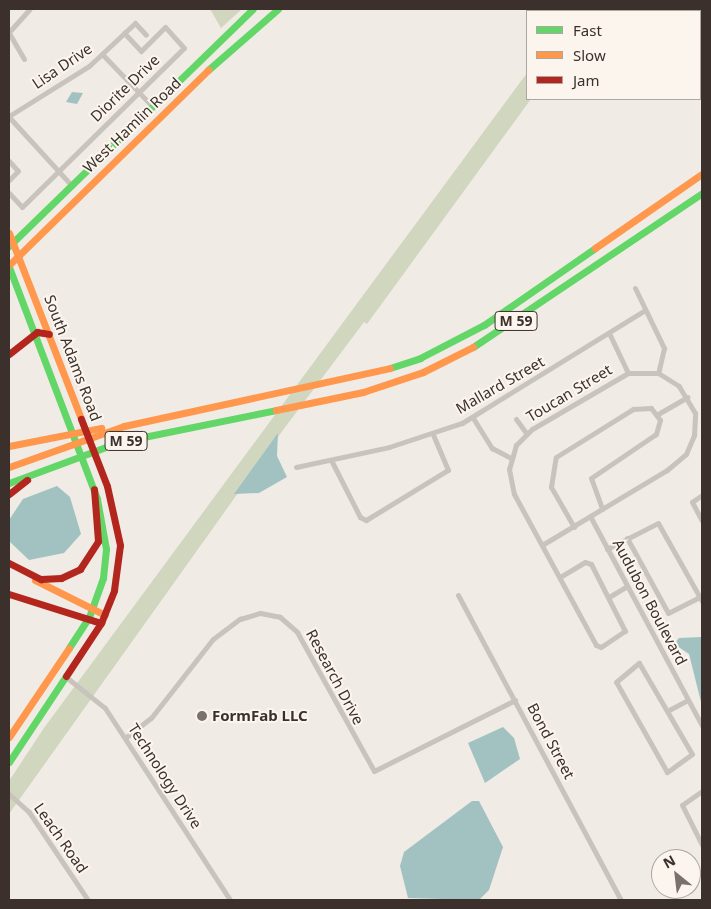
<!DOCTYPE html>
<style>
body{margin:0}
#map{position:relative;width:711px;height:909px;overflow:hidden;background:#f0ebe5;font-family:"Noto Sans",sans-serif}
div>[style]{position:absolute}
[style*='--x']{left:calc(var(--x)*1px);top:calc(var(--y)*1px);width:calc(var(--w)*1px);rotate:calc(var(--a)*1deg)}
.green>*{inset:0;background:#d1d6bf}
.water>*{inset:0;background:#a1c2c1}
.street>*{height:5px;margin:-2.5px;padding:0 2.5px;transform-origin:2.5px;border-radius:2.5px;background:#c9c3be}
.fast>*{height:7px;margin:-3.5px;padding:0 3.5px;transform-origin:3.5px;border-radius:3.5px;background:#63d668}
.slow>*{height:7px;margin:-3.5px;padding:0 3.5px;transform-origin:3.5px;border-radius:3.5px;background:#ff974d}
.jam>*{height:7px;margin:-3.5px;padding:0 3.5px;transform-origin:3.5px;border-radius:3.5px;background:#b3261e}
.dots>*{width:14px;height:14px;translate:-50% -50%;box-sizing:border-box;border:2px solid #fbf5ee;border-radius:50%}
span{translate:-50% -50%;white-space:nowrap;text-align:center;line-height:1.15;-webkit-text-stroke:4px #fbf5ee;paint-order:stroke}
.shield-label span{padding:1px 4px;background:#fbf5ee;border:1px solid;border-radius:4px;-webkit-text-stroke-width:0}
.shield-label{font-size:14px;color:#3b302b;font-weight:700}
.street-label{font-size:15px;color:#3b302b}
.poi-label{font-size:15px;color:#3b302b;font-weight:700}
.left{translate:0 -50%;text-align:left}
.frame{position:absolute;inset:0;border:10px solid #3b302b;pointer-events:none}
.legend{position:absolute;left:526px;top:10px;width:175px;height:90px;box-sizing:border-box;background:#fbf5ee;border:1px solid #aea6a0;margin:0;padding:6px 9px;list-style:none;font-size:15px;color:#3b302b}
.legend li{display:flex;align-items:center;gap:10px;height:25px}
.legend b{width:25px;border:1px solid #aea6a0}
.north{position:absolute;left:651px;top:849px;width:50px;height:50px;box-sizing:border-box;background:#fbf5ee;border:1px solid #aea6a0;border-radius:50%;rotate:331deg;font-size:14px;font-weight:700;line-height:20px;text-align:center;color:#3b302b}
.north::after{content:'';display:block;margin:auto;width:18px;height:22px;background:#7a716c;clip-path:polygon(50% 0,100% 100%,50% 72%,0 100%)}
</style>
<div id="map">
<div class="green">
<i style="clip-path:polygon(210px 9px,242px 9px,221px 28px)"></i>
<i style="clip-path:polygon(527px 73px,527px 99px,531px 99px,367px 324px,364px 322px,283px 430px,9px 814px,9px 781px,44px 728px)"></i>
</div>
<div class="water">
<i style="clip-path:polygon(72px 92px,83px 93px,77px 104px,66px 102px)"></i>
<i style="clip-path:polygon(278px 433px,277px 456px,287px 477px,259px 493px,234px 494px)"></i>
<i style="clip-path:polygon(57px 486px,70px 497px,81px 534px,64px 553px,29px 560px,9px 541px,9px 520px,23px 499px)"></i>
<i style="clip-path:polygon(702px 637px,702px 706px,689px 654px,674px 644px,679px 638px)"></i>
<i style="clip-path:polygon(503px 727px,514px 738px,520px 759px,485px 783px,468px 743px)"></i>
<i style="clip-path:polygon(472px 801px,479px 801px,503px 847px,489px 890px,479px 900px,408px 898px,400px 866px,404px 852px)"></i>
</div>
<div class="street">
<i style="--x:9;--y:32;--w:31;--a:-48"></i>
<i style="--x:9;--y:33;--w:30;--a:60"></i>
<i style="--x:700;--y:37;--w:4;--a:-56"></i>
<i style="--x:102;--y:54;--w:72;--a:46.1"></i>
<i style="--x:9;--y:116;--w:94;--a:-32"></i>
<i style="--x:89;--y:66;--w:63;--a:-43.1"></i>
<i style="--x:135;--y:23;--w:16;--a:47"></i>
<i style="--x:9;--y:117;--w:92;--a:47.6"></i>
<i style="--x:9;--y:161;--w:13;--a:48"></i>
<i style="--x:18;--y:171;--w:13;--a:135"></i>
<i style="--x:9;--y:193;--w:19;--a:47"></i>
<i style="--x:22;--y:207;--w:227;--a:-44.5"></i>
<i style="--x:184;--y:48;--w:28;--a:-132"></i>
<i style="--x:165;--y:27;--w:34;--a:135"></i>
<i style="--x:141;--y:51;--w:25;--a:-133"></i>
<i style="--x:635;--y:288;--w:67;--a:64.2"></i>
<i style="--x:664;--y:348;--w:26;--a:103"></i>
<i style="--x:609;--y:333;--w:44;--a:64.6"></i>
<i style="--x:658;--y:414;--w:34;--a:-30"></i>
<i style="--x:473;--y:418;--w:36;--a:58"></i>
<i style="--x:492;--y:448;--w:21;--a:28"></i>
<i style="--x:516;--y:419;--w:17;--a:54"></i>
<i style="--x:331;--y:460;--w:64;--a:63"></i>
<i style="--x:360;--y:517;--w:7;--a:27"></i>
<i style="--x:366;--y:520;--w:96;--a:-31.4"></i>
<i style="--x:448;--y:470;--w:39;--a:-113"></i>
<i style="--x:296;--y:467;--w:95;--a:-12.1"></i>
<i style="--x:389;--y:447;--w:77;--a:-18.2"></i>
<i style="--x:462;--y:423;--w:215;--a:-31.7"></i>
<i style="--x:702;--y:495;--w:12;--a:145"></i>
<i style="--x:692;--y:502;--w:21;--a:62"></i>
<i style="--x:590;--y:516;--w:238;--a:61.9"></i>
<i style="--x:574;--y:527;--w:46;--a:-119.9"></i>
<i style="--x:551;--y:487;--w:30;--a:-81"></i>
<i style="--x:556;--y:457;--w:91;--a:-31.9"></i>
<i style="--x:633;--y:409;--w:18;--a:-3"></i>
<i style="--x:651;--y:408;--w:15;--a:53"></i>
<i style="--x:660;--y:420;--w:15;--a:106"></i>
<i style="--x:656;--y:434;--w:78;--a:145.9"></i>
<i style="--x:591;--y:478;--w:33;--a:70"></i>
<i style="--x:627;--y:538;--w:85;--a:61.3"></i>
<i style="--x:668;--y:613;--w:36;--a:-27"></i>
<i style="--x:542;--y:545;--w:146;--a:-31"></i>
<i style="--x:667;--y:470;--w:25;--a:-40"></i>
<i style="--x:686;--y:454;--w:21;--a:-67"></i>
<i style="--x:694;--y:435;--w:22;--a:-87"></i>
<i style="--x:695;--y:413;--w:31;--a:-121"></i>
<i style="--x:679;--y:386;--w:25;--a:-148"></i>
<i style="--x:658;--y:373;--w:30;--a:180"></i>
<i style="--x:628;--y:373;--w:111;--a:149.7"></i>
<i style="--x:532;--y:429;--w:23;--a:135"></i>
<i style="--x:516;--y:445;--w:25;--a:106"></i>
<i style="--x:509;--y:469;--w:25;--a:79"></i>
<i style="--x:514;--y:494;--w:172;--a:61.5"></i>
<i style="--x:596;--y:645;--w:5;--a:22"></i>
<i style="--x:601;--y:647;--w:29;--a:-34"></i>
<i style="--x:625;--y:631;--w:75;--a:-116.9"></i>
<i style="--x:591;--y:564;--w:6;--a:-162"></i>
<i style="--x:585;--y:562;--w:29;--a:149"></i>
<i style="--x:607;--y:549;--w:57;--a:-27"></i>
<i style="--x:658;--y:523;--w:90;--a:60.6"></i>
<i style="--x:458;--y:595;--w:346;--a:61.9"></i>
<i style="--x:609;--y:597;--w:21;--a:-31"></i>
<i style="--x:639;--y:663;--w:105;--a:59.8"></i>
<i style="--x:692;--y:754;--w:31;--a:144"></i>
<i style="--x:667;--y:772;--w:103;--a:-119.5"></i>
<i style="--x:616;--y:682;--w:30;--a:-40"></i>
<i style="--x:66;--y:677;--w:50;--a:38.5"></i>
<i style="--x:105;--y:708;--w:229;--a:56.9"></i>
<i style="--x:669;--y:710;--w:21;--a:-28"></i>
<i style="--x:125;--y:738;--w:33;--a:-38"></i>
<i style="--x:151;--y:718;--w:100;--a:-51.9"></i>
<i style="--x:213;--y:639;--w:34;--a:-37"></i>
<i style="--x:240;--y:619;--w:21;--a:-17"></i>
<i style="--x:260;--y:613;--w:20;--a:11"></i>
<i style="--x:280;--y:617;--w:23;--a:41"></i>
<i style="--x:297;--y:632;--w:159;--a:61"></i>
<i style="--x:374;--y:771;--w:158;--a:-26.7"></i>
<i style="--x:702;--y:791;--w:24;--a:145"></i>
<i style="--x:682;--y:805;--w:45;--a:63.4"></i>
<i style="--x:9;--y:794;--w:27;--a:42"></i>
<i style="--x:29;--y:812;--w:106;--a:56.2"></i>
</div>
<div class="fast">
<i style="--x:208;--y:70;--w:93;--a:-41.1"></i>
<i style="--x:9;--y:246;--w:340;--a:-44.2"></i>
<i style="--x:9;--y:267;--w:248;--a:69.2"></i>
<i style="--x:97;--y:499;--w:51;--a:79.8"></i>
<i style="--x:106;--y:549;--w:29;--a:96"></i>
<i style="--x:103;--y:578;--w:41;--a:109.7"></i>
<i style="--x:89;--y:617;--w:37;--a:123"></i>
<i style="--x:473;--y:347;--w:276;--a:-33.9"></i>
<i style="--x:390;--y:368;--w:32;--a:-18"></i>
<i style="--x:420;--y:358;--w:72;--a:-27.3"></i>
<i style="--x:484;--y:325;--w:135;--a:-34.7"></i>
<i style="--x:9;--y:483;--w:117;--a:-20.4"></i>
<i style="--x:119;--y:442;--w:160;--a:-11.5"></i>
<i style="--x:9;--y:762;--w:103;--a:-56.5"></i>
</div>
<div class="slow">
<i style="--x:9;--y:233;--w:199;--a:68.8"></i>
<i style="--x:595;--y:248;--w:130;--a:-34.7"></i>
<i style="--x:9;--y:265;--w:279;--a:-44.4"></i>
<i style="--x:276;--y:410;--w:89;--a:-11.7"></i>
<i style="--x:363;--y:392;--w:63;--a:-18.4"></i>
<i style="--x:423;--y:372;--w:56;--a:-26.6"></i>
<i style="--x:9;--y:446;--w:94;--a:-11.1"></i>
<i style="--x:9;--y:467;--w:122;--a:-19.6"></i>
<i style="--x:124;--y:426;--w:272;--a:-12.3"></i>
<i style="--x:35;--y:580;--w:78;--a:26.6"></i>
<i style="--x:9;--y:737;--w:107;--a:-56"></i>
</div>
<div class="jam">
<i style="--x:9;--y:354;--w:36;--a:-38"></i>
<i style="--x:37;--y:332;--w:12;--a:9"></i>
<i style="--x:9;--y:494;--w:23;--a:-38"></i>
<i style="--x:9;--y:563;--w:36;--a:27"></i>
<i style="--x:41;--y:579;--w:20;--a:-3"></i>
<i style="--x:61;--y:578;--w:21;--a:-25"></i>
<i style="--x:80;--y:569;--w:33;--a:-57"></i>
<i style="--x:98;--y:541;--w:52;--a:-94.4"></i>
<i style="--x:9;--y:594;--w:96;--a:17.5"></i>
<i style="--x:66;--y:676;--w:64;--a:-56.6"></i>
<i style="--x:101;--y:623;--w:35;--a:-68"></i>
<i style="--x:114;--y:590;--w:45;--a:-82.4"></i>
<i style="--x:120;--y:545;--w:60;--a:-102.4"></i>
<i style="--x:107;--y:486;--w:72;--a:-111.2"></i>
</div>
<div class="dots">
<i style="left:202px;top:716px;background:#7a716c"></i>
</div>
<div class="shield-label">
<span style="left:516px;top:321px">M 59</span>
<span style="left:126px;top:441px">M 59</span>
</div>
<div class="street-label">
<span style="left:62px;top:66px;rotate:-34deg">Lisa Drive</span>
<span style="left:125px;top:88px;rotate:-44deg">Diorite Drive</span>
<span style="left:132px;top:125px;rotate:-44deg">West Hamlin Road</span>
<span style="left:73px;top:358px;rotate:69deg">South Adams Road</span>
<span style="left:500px;top:385px;rotate:-30deg">Mallard Street</span>
<span style="left:569px;top:393px;rotate:-31deg">Toucan Street</span>
<span style="left:650px;top:602px;rotate:62deg">Audubon Boulevard</span>
<span style="left:335px;top:677px;rotate:62deg">Research Drive</span>
<span style="left:551px;top:741px;rotate:62deg">Bond Street</span>
<span style="left:165px;top:776px;rotate:57deg">Technology Drive</span>
<span style="left:61px;top:838px;rotate:55deg">Leach Road</span>
</div>
<div class="poi-label">
<span class="left" style="left:212px;top:716px">FormFab LLC</span>
</div>
<div class="frame"></div>
<ul class="legend">
<li><b style="height:6px;background:#63d668"></b>Fast</li>
<li><b style="height:6px;background:#ff974d"></b>Slow</li>
<li><b style="height:6px;background:#b3261e"></b>Jam</li>
</ul>
<div class="north">N</div>
</div>
